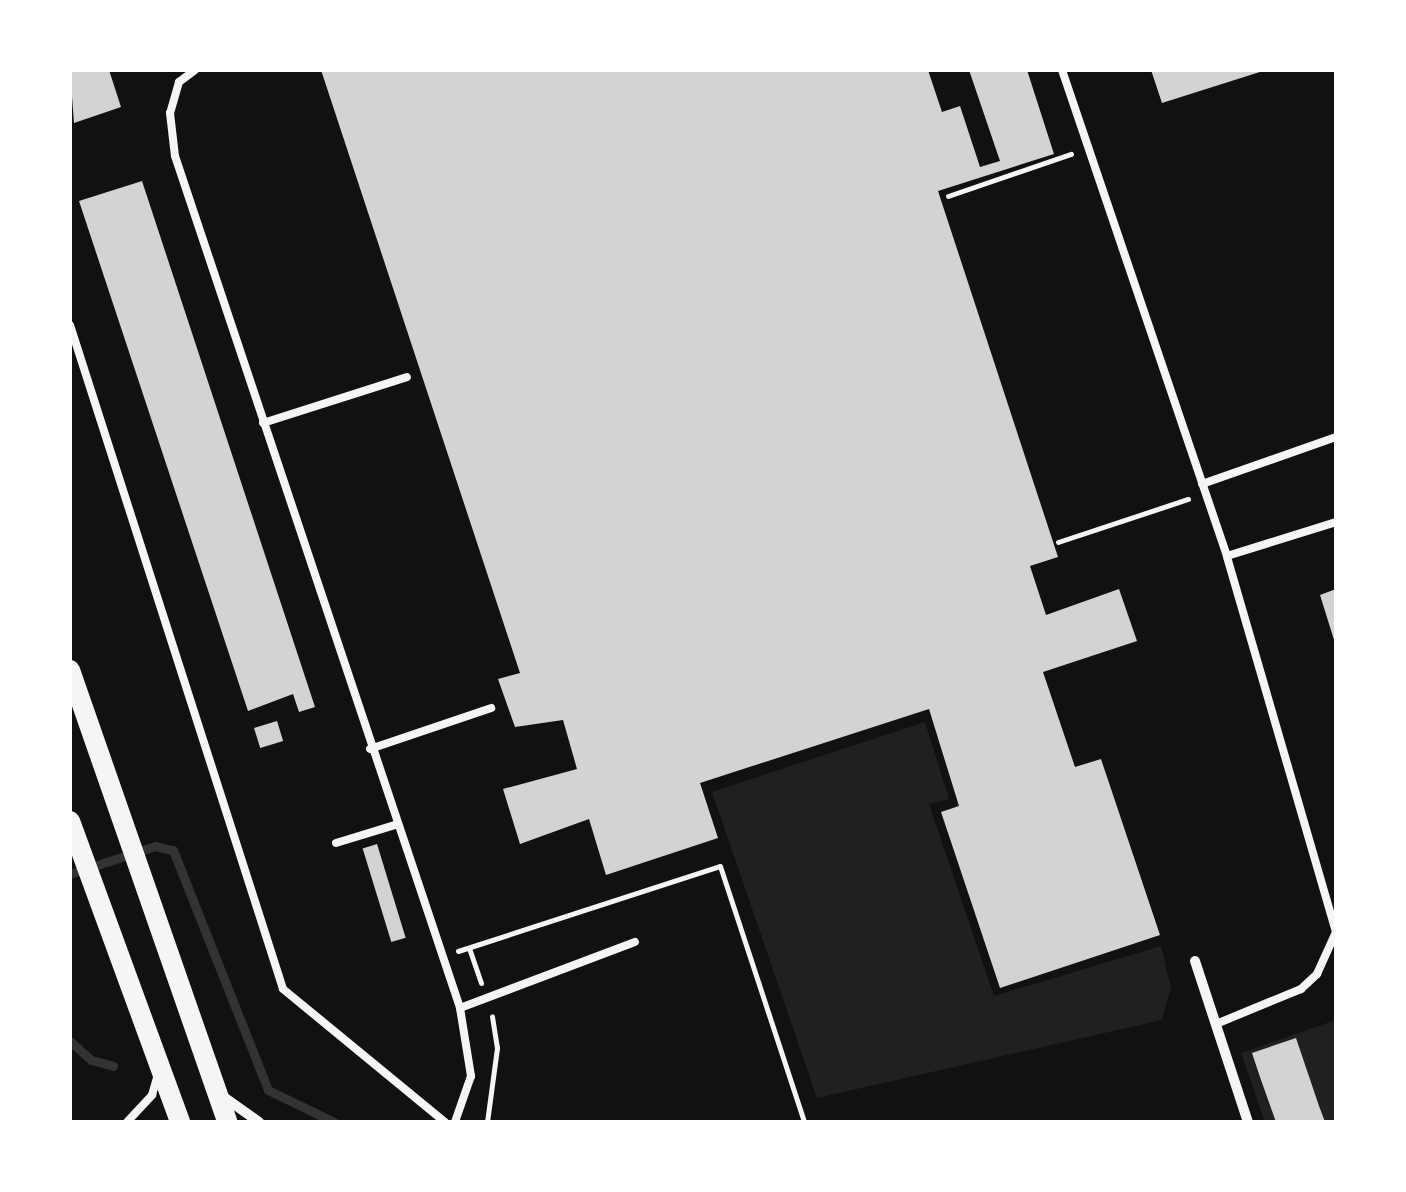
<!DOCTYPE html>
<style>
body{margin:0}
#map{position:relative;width:1406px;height:1192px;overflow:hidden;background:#111;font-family:Karla,sans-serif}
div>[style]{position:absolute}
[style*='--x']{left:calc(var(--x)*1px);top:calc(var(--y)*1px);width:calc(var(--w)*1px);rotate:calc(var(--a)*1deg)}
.green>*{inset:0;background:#202020}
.stream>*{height:9px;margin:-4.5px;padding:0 4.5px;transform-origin:4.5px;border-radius:4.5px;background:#333}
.building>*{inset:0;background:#d3d3d3;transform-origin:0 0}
.path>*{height:5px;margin:-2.5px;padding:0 2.5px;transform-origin:2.5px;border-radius:2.5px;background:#f5f5f5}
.service>*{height:8px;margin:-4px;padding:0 4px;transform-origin:4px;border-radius:4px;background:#f5f5f5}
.minor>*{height:10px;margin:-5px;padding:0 5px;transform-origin:5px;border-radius:5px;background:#f5f5f5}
.secondary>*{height:20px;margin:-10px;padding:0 10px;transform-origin:10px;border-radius:10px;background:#f5f5f5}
span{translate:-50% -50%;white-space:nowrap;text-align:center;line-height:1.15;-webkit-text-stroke:8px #fff;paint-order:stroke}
.frame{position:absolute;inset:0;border:72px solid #fff;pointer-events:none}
</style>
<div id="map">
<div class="green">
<i style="clip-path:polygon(925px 722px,949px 799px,929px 804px,994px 996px,1161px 946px,1171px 988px,1162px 1020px,817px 1098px,712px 792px)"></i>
<i style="clip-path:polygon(1336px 1020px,1336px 1122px,1265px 1122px,1241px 1053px)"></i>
</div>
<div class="stream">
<i style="--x:70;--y:874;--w:89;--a:-18.2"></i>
<i style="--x:155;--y:846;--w:18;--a:13"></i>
<i style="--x:173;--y:850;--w:258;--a:68.4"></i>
<i style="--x:268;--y:1090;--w:73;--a:25.9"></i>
<i style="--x:70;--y:1041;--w:28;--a:42"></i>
<i style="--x:91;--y:1060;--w:23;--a:15"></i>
</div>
<div class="building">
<i style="clip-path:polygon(70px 70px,109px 70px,121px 107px,74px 123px)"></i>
<i style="clip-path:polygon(321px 70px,928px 70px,942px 112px,960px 106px,980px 167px,1000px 161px,969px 70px,1027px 70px,1054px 154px,938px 191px,1058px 557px,1030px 566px,1046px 615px,1119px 589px,1137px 641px,1043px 672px,1075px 767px,1101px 759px,1160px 935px,1000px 988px,941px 812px,959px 806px,929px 709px,700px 783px,718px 838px,606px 875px,589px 819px,520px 844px,503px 789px,577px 769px,563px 720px,515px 727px,498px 679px,520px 673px)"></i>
<i style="clip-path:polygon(1151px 70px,1263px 70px,1263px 71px,1162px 103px)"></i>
<i style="clip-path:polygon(142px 181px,315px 707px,299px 712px,293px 694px,248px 711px,79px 201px)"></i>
<i style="clip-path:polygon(1336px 589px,1336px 643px,1335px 643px,1320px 595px)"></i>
<i style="left:277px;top:721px;width:21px;height:24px;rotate:73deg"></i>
<i style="left:377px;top:844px;width:98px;height:15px;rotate:73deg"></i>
<i style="clip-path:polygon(1296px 1038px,1319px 1106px,1325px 1122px,1276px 1122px,1261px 1080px,1252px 1053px)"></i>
</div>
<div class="path">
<i style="--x:948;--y:196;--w:130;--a:-18.9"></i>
<i style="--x:1058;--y:542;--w:137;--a:-18.3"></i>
<i style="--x:469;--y:948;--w:37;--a:71"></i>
<i style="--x:458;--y:951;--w:275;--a:-18"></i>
<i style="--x:720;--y:866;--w:269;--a:71.8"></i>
<i style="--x:487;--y:1122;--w:75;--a:-82.3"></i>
<i style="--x:497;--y:1048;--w:32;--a:-99"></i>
</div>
<div class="service">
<i style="--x:195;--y:70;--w:20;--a:143"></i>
<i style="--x:179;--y:82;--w:32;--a:106"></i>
<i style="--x:170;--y:113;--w:43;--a:83.4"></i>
<i style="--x:175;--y:156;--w:898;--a:71.5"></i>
<i style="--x:460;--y:1008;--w:69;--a:80.8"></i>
<i style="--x:471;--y:1076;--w:49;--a:109.2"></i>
<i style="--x:1062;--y:70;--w:513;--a:71.25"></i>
<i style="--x:1227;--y:556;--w:114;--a:-17.3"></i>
<i style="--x:70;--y:325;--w:697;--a:72.21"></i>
<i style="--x:283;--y:989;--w:210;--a:39.4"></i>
<i style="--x:263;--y:423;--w:151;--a:-17.7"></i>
<i style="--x:1202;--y:484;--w:142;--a:-19.3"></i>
<i style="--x:370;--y:749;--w:128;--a:-18.7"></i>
<i style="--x:336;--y:843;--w:62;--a:-17"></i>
<i style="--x:460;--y:1008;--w:187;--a:-20.7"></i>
<i style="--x:1216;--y:1024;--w:92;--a:-22.4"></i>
<i style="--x:1301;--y:989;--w:22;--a:-43"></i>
<i style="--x:1317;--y:974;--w:46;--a:-65.7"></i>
<i style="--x:1336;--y:932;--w:391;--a:-106.2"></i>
<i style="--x:127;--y:1122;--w:37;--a:-47"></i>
<i style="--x:152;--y:1095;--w:19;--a:-74"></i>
</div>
<div class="minor">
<i style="--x:1195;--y:961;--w:169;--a:71.8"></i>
<i style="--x:221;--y:1095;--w:47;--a:35.4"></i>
</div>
<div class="secondary">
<i style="--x:70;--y:670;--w:478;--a:70.8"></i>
<i style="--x:70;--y:821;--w:320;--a:69.9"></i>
</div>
<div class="frame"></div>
</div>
